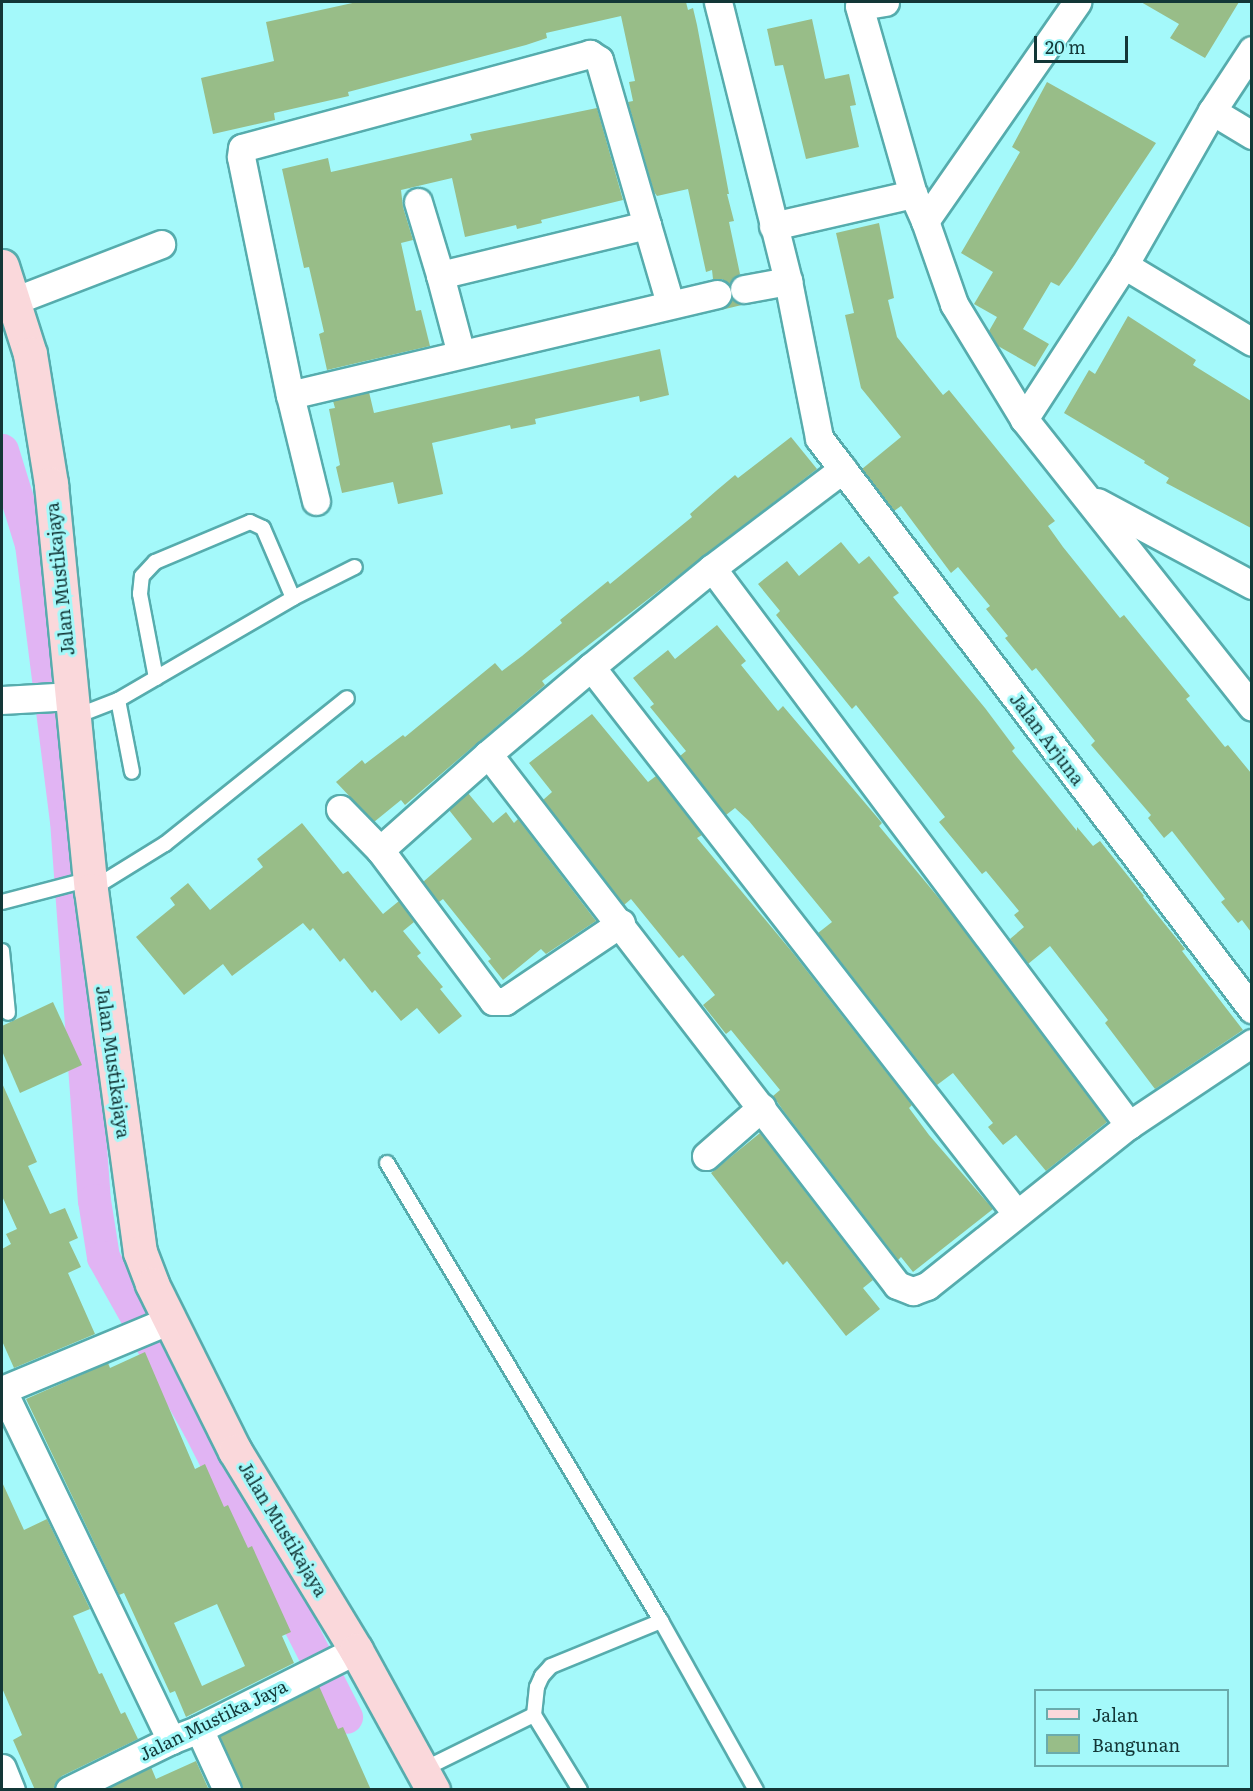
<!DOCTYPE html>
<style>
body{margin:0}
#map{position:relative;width:1253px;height:1791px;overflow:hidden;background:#a4f9fa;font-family:Literata,serif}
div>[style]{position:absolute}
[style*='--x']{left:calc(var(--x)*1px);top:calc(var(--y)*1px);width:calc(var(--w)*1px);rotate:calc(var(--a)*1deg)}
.canal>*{height:33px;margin:-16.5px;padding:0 16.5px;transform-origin:16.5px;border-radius:16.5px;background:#e1b4f3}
.building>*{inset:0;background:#98bd88}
.roads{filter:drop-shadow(2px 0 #56acad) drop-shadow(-2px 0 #56acad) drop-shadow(0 2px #56acad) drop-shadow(0 -2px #56acad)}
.lane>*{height:14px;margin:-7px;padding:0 7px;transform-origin:7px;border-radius:7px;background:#fff}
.street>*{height:27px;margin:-13.5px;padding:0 13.5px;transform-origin:13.5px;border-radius:13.5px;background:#fff}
.secondary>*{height:33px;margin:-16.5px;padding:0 16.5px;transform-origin:16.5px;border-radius:16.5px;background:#fad8db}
span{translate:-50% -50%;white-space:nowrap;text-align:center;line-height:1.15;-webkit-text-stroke:6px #a4f9fa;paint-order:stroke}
.street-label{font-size:18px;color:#133737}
.frame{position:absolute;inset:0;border:3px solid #133737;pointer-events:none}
.legend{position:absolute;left:1034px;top:1689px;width:195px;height:78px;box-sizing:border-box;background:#a4f9fa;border:2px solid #6aabac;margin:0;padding:8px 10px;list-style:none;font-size:18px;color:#133737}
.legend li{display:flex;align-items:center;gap:12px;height:30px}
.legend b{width:30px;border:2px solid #6aabac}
.scale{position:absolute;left:1034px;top:36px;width:94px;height:27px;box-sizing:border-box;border:3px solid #133737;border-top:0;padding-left:8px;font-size:18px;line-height:21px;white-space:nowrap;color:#133737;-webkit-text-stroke:4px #a4f9fa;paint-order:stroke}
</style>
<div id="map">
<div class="canal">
<i style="--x:2;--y:450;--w:98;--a:72.9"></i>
<i style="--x:31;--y:544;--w:278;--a:82.8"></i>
<i style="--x:66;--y:820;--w:381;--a:85.8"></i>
<i style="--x:94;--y:1200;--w:58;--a:81"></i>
<i style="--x:103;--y:1257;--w:196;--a:60.7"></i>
<i style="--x:199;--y:1428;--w:324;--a:63"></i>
</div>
<div class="building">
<i style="clip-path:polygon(357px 2px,686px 2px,688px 10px,693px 8px,697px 25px,729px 194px,727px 194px,734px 221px,729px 222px,740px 274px,729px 284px,722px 279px,713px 279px,712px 270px,706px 272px,688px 189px,657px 196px,654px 192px,628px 102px,633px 101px,629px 82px,635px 81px,621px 16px,546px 33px,547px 38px,526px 45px,348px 92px,349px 96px,274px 113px,275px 120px,213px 134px,201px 78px,274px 61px,266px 22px)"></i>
<i style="clip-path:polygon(1141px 2px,1239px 2px,1205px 58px,1170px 38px,1179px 24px)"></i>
<i style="clip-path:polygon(812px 19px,825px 79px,849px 74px,856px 105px,850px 106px,859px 147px,806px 159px,783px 65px,775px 66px,767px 29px)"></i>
<i style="clip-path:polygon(1047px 82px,1156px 143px,1073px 267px,1059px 286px,1051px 282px,1023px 329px,1049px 344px,1035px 367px,998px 346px,989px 331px,997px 317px,974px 304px,993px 272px,961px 253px,1020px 152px,1012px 147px)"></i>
<i style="clip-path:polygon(597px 108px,623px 200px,541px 220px,542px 223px,517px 229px,516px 225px,465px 237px,452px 178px,401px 190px,403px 207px,413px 240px,401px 243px,416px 311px,421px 310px,430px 346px,327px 370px,319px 334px,324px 332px,309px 267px,304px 268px,282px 169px,328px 158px,331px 172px,472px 140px,470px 134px)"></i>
<i style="clip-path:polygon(879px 223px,894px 298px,888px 300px,897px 337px,943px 395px,949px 390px,1055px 521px,1048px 526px,1063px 547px,1120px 618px,1124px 615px,1190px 696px,1186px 699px,1225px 747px,1228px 745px,1251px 773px,1251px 932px,1242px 920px,1238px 923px,1221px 902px,1225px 899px,1172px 831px,1164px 838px,1148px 818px,1151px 815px,1091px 745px,1095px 741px,1036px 668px,1032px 671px,1005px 638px,1008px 636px,986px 609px,990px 606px,958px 567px,951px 573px,901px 506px,894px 511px,862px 469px,901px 437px,861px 388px,845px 315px,854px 313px,836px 233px)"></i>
<i style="clip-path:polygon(732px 299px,746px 304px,721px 310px,728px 305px)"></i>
<i style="clip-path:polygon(1128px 316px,1196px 360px,1193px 365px,1251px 401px,1251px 528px,1166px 483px,1169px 478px,1144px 463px,1145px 461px,1064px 413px,1089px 370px,1095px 374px)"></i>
<i style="clip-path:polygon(660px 349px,669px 395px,640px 402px,639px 396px,535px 419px,536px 424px,511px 429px,510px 425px,432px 443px,443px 494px,398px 504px,393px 482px,342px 493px,336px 467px,340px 465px,329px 409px,335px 408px,333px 401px,369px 392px,374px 413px)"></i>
<i style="clip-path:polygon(791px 437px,817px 469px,542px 681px,545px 685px,405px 805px,401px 800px,374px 822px,336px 782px,362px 760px,365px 764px,403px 735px,405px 737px,495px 663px,502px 671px,522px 656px,562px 623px,560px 620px,608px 581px,610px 584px,692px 517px,690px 514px,716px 491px,735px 475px,738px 478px)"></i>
<i style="clip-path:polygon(841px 542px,859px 564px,869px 556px,899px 593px,893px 597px,985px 708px,1015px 748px,1012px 751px,1077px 831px,1077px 827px,1093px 846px,1100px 841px,1144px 896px,1143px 897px,1185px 949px,1182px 951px,1243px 1030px,1155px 1089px,1105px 1023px,1108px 1020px,1050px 946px,1028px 964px,1010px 939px,1024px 927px,1014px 915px,1019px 911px,986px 871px,982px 874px,939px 822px,945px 817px,856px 705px,852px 709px,776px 615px,780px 611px,758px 584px,787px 561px,799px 576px)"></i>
<i style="clip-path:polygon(717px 625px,746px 661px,741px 665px,778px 711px,783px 706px,882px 823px,879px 826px,948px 909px,1107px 1122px,1046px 1171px,1016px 1135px,1003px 1145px,988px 1127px,993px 1123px,953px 1073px,937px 1085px,818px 933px,832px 922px,749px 821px,735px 808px,726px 815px,680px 756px,686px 751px,650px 707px,654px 704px,633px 678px,668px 650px,675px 659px)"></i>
<i style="clip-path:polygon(592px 714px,648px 782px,656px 776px,702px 835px,697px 838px,793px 953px,912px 1105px,909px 1108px,929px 1135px,993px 1209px,913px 1272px,901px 1257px,898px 1260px,785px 1113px,773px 1096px,780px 1090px,731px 1030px,726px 1034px,703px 1005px,715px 995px,683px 955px,679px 958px,631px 899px,624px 905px,543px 800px,552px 792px,529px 763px)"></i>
<i style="clip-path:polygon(468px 793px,493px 823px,506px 812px,514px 823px,518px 819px,596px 921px,546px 954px,541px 949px,503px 980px,488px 961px,491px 959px,443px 899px,439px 902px,423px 882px,472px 839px,449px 810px)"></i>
<i style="clip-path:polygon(302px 823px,343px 874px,348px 871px,383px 914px,399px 901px,414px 922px,403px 931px,421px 953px,417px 956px,443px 987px,440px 989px,462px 1016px,439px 1034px,417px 1008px,401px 1021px,375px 990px,372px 993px,344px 958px,340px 962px,313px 928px,310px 931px,303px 923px,232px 976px,223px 964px,184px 995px,136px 937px,175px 905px,170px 898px,188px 883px,210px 910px,263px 867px,257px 859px)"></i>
<i style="clip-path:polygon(53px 1002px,82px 1065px,20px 1093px,2px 1051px,2px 1026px)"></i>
<i style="clip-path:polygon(2px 1083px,37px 1162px,28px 1166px,50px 1214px,65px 1208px,78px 1238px,69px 1242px,81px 1267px,68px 1273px,95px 1334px,14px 1368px,2px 1341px,2px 1249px,11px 1244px,6px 1234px,17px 1229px,2px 1196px)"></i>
<i style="clip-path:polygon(760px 1133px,873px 1280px,863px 1288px,880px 1309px,846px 1336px,787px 1261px,783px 1265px,711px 1173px)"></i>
<i style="clip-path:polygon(evenodd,145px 1352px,195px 1469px,205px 1464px,224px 1507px,228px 1505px,248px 1548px,252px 1546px,291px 1632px,282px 1636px,294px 1663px,186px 1717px,175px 1691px,170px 1693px,124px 1593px,119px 1595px,26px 1399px,108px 1363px,110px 1368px,145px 1352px,217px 1604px,245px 1666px,202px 1686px,174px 1623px,217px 1604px)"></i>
<i style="clip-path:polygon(2px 1482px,24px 1530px,47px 1519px,90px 1609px,73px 1616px,99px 1674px,102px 1673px,121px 1714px,125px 1712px,138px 1739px,62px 1776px,56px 1782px,53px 1790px,35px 1790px,13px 1740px,22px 1735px,2px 1688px)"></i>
<i style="clip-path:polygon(319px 1686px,338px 1729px,343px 1727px,371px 1790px,242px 1790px,220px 1736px)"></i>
<i style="clip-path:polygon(196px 1761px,209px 1790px,106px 1790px,151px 1767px,156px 1779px)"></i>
</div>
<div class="roads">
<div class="lane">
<i style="--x:156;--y:678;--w:86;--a:-100.8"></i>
<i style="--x:140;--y:594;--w:18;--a:-84"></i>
<i style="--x:142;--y:576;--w:19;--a:-47"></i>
<i style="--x:155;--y:562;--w:103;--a:-22.8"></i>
<i style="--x:250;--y:522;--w:14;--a:25"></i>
<i style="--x:263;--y:528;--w:76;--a:66.8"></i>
<i style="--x:118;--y:700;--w:73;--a:79"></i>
<i style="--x:74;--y:717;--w:47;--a:-21.1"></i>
<i style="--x:118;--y:700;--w:203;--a:-30.2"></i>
<i style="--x:293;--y:598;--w:69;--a:-26.6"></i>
<i style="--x:92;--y:889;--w:86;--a:-31.7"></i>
<i style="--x:165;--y:844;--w:233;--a:-38.7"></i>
<i style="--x:2;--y:902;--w:91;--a:-14.6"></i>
<i style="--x:2;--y:951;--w:62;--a:84.5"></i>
<i style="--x:387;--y:1163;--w:534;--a:59.11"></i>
<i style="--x:534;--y:1715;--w:88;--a:58.5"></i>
<i style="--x:422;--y:1770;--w:125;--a:-26.2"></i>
<i style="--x:534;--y:1715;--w:28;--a:-84"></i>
<i style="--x:537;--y:1687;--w:12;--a:-66"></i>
<i style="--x:542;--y:1676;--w:13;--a:-48"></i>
<i style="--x:551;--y:1666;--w:119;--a:-22.2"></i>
<i style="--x:661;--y:1621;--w:194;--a:60.7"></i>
</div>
<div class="street">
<i style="--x:718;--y:2;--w:288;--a:75.9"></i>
<i style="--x:788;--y:281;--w:160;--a:78.8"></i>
<i style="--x:819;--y:438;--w:717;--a:52.83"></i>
<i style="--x:885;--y:2;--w:26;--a:171"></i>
<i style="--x:859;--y:6;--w:196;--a:74"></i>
<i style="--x:913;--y:194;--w:30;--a:66"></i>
<i style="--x:925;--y:221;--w:267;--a:-55.2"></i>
<i style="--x:1252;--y:50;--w:73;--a:123.3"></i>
<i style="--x:1212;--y:111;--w:177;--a:119.7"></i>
<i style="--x:1124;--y:265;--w:184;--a:123"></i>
<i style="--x:1024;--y:419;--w:367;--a:51.6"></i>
<i style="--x:1212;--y:111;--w:47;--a:31"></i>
<i style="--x:418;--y:202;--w:76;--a:73.2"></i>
<i style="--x:925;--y:221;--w:88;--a:70.7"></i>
<i style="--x:954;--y:304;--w:135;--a:58.7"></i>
<i style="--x:647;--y:225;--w:172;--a:-106.2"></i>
<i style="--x:599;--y:60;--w:11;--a:-146"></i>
<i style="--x:590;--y:54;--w:360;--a:164.9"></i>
<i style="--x:242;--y:148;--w:9;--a:96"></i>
<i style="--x:241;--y:157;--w:243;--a:78.4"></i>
<i style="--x:290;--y:395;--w:439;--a:-13.3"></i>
<i style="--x:773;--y:226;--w:144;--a:-12.9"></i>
<i style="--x:1124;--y:265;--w:149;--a:31"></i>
<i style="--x:744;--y:289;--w:45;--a:-10.3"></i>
<i style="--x:11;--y:302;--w:161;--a:-21.1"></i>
<i style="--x:461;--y:354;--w:82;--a:-104.9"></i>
<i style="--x:440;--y:275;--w:213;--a:-13.6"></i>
<i style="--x:647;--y:225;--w:81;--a:73.6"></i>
<i style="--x:290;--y:395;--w:109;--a:76.2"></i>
<i style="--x:1097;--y:502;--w:176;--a:28.2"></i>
<i style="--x:712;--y:568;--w:696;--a:53.18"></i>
<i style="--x:591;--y:667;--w:692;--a:52.1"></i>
<i style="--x:2;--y:700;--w:70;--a:-3.3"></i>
<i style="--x:488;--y:754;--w:670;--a:52.39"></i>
<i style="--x:897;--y:1285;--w:17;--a:21"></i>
<i style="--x:913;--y:1291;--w:15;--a:-20"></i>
<i style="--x:927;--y:1286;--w:258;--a:-38.6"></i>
<i style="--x:1129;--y:1125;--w:148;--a:-33.7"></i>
<i style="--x:340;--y:809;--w:57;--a:45.7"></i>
<i style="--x:621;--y:923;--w:140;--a:146.1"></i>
<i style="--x:505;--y:1001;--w:12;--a:180"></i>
<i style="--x:493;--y:1001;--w:189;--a:-126.8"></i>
<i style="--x:380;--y:850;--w:144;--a:-41.6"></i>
<i style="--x:488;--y:754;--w:135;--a:-40.2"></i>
<i style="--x:591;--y:667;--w:156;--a:-39.3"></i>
<i style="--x:712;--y:568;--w:164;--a:-37.1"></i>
<i style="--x:706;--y:1156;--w:74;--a:-41.2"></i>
<i style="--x:2;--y:1389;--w:390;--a:64.3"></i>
<i style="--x:2;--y:1390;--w:182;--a:-22.6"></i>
<i style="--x:199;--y:1729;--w:67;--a:65.3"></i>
<i style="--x:2;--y:1768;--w:24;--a:68"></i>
<i style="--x:69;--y:1790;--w:114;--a:-26.1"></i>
<i style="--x:171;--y:1740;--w:30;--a:-21"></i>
<i style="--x:199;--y:1729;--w:176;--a:-26.7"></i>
</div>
<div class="secondary">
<i style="--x:2;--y:266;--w:92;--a:72.3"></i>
<i style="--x:30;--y:354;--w:132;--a:80.8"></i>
<i style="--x:51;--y:484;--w:408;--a:84.4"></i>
<i style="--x:91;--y:890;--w:365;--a:82.3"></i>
<i style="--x:140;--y:1252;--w:34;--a:69"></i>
<i style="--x:152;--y:1284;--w:186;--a:63.6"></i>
<i style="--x:235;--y:1451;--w:233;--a:58.7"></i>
<i style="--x:356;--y:1650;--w:160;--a:61.2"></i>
</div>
</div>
<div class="street-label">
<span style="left:60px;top:579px;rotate:-96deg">Jalan Mustikajaya</span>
<span style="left:1047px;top:739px;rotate:53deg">Jalan Arjuna</span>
<span style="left:113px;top:1062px;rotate:82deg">Jalan Mustikajaya</span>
<span style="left:283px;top:1529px;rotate:59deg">Jalan Mustikajaya</span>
<span style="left:213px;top:1720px;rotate:-26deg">Jalan Mustika Jaya</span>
</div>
<div class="frame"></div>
<ul class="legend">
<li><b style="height:8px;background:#fad8db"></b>Jalan</li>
<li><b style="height:16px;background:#98bd88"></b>Bangunan</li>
</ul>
<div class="scale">20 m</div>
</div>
